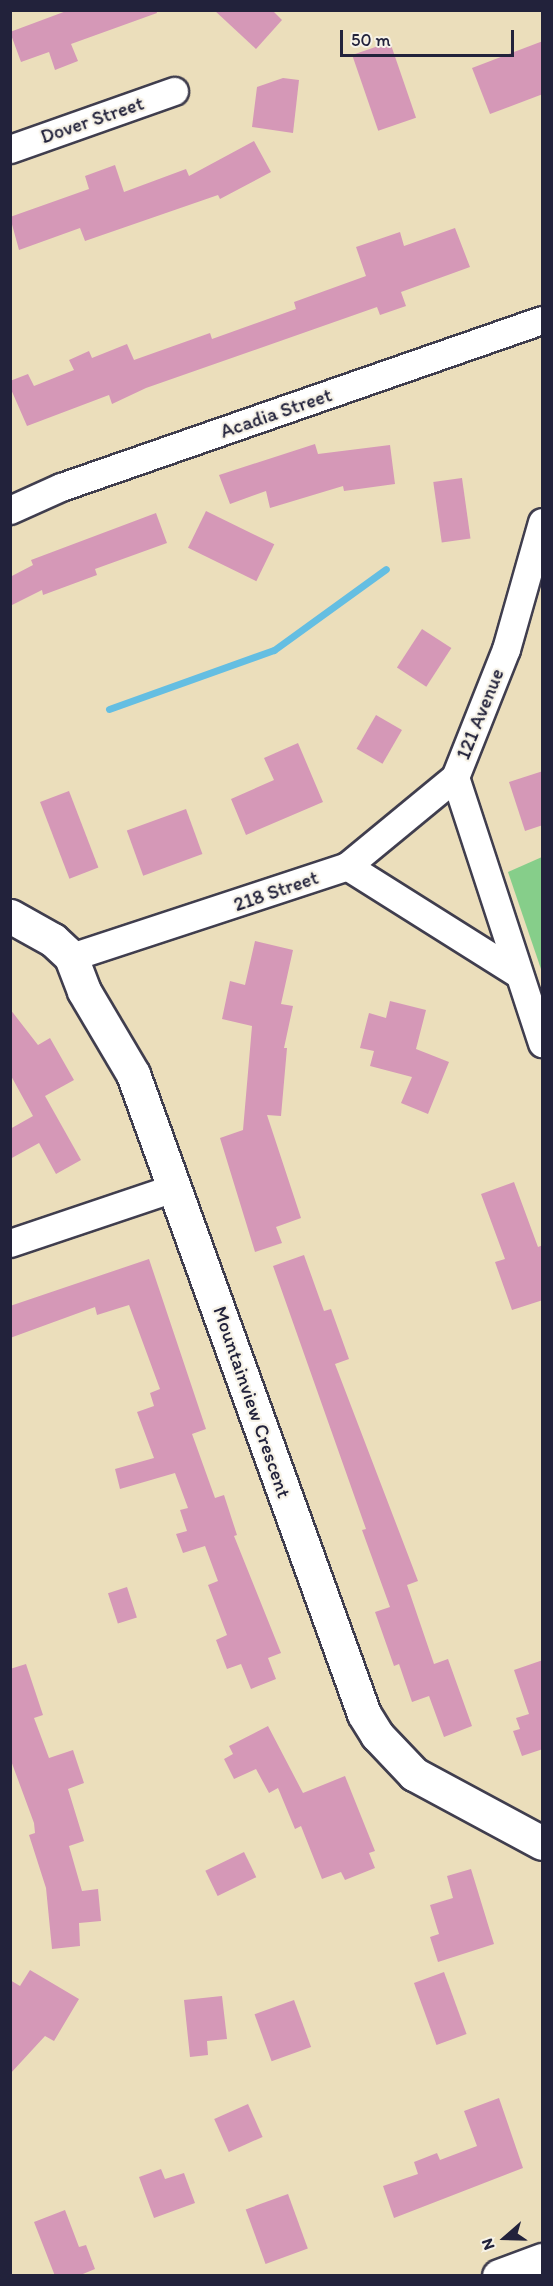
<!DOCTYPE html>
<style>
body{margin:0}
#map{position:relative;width:553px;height:2286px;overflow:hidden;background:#ebdebb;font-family:Itim,sans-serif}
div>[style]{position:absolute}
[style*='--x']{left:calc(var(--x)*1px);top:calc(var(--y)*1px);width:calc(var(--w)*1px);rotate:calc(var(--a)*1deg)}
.green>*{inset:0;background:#86ce8a}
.stream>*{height:7px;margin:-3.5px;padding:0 3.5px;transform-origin:3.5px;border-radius:3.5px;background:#64bee2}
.building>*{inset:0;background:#d598b7;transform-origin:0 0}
.roads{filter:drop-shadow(2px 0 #403e4e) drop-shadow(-2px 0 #403e4e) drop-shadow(0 2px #403e4e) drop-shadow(0 -2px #403e4e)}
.minor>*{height:27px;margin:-13.5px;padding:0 13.5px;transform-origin:13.5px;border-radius:13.5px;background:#fff}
.tertiary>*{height:33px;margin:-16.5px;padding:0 16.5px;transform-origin:16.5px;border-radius:16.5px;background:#fff}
.secondary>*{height:33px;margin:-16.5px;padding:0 16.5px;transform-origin:16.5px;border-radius:16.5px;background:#fff}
span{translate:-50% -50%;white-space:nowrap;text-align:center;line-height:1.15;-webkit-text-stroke:4.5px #f7f3e8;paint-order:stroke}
.street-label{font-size:20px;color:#22223b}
.frame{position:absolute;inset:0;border:12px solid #22223b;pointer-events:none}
.north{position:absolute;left:475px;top:2208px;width:60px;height:60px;-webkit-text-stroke:4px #f7f3e8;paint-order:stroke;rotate:250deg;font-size:16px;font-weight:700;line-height:24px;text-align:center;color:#22223b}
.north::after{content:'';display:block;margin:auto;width:21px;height:27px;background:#22223b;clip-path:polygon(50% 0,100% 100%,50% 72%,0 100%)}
.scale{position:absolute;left:340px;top:30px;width:174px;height:27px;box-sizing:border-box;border:3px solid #22223b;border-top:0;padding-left:8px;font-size:18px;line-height:21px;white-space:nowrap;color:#22223b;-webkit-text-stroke:4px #f7f3e8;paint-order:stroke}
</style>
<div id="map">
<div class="green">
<i style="clip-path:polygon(542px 857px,542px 972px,508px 872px)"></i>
</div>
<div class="stream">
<i style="--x:109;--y:709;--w:175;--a:-19.7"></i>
<i style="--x:274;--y:650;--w:138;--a:-35.9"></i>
</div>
<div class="building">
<i style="clip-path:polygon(69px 10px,156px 10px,157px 13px,71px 44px,78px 61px,55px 70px,49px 52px,21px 62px,10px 32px)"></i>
<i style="clip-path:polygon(214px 10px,272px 10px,282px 20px,256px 49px)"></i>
<i style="clip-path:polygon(543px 41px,543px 94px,490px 114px,472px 68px)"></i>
<i style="left:390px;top:42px;width:80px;height:40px;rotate:71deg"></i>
<i style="clip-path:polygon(283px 78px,299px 80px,293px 133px,252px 127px,257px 87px)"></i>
<i style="clip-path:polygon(254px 141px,271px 172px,220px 199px,218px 195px,85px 241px,80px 228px,19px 250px,10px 217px,89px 189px,85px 176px,115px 165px,124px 192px,186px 169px,189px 176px)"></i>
<i style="clip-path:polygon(455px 228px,470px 267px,401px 292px,406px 306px,380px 315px,377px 307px,146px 388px,112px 404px,109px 395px,27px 426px,10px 387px,10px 381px,28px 374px,34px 386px,74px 370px,69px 360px,89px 351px,92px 358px,127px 344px,134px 360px,210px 333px,212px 339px,296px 309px,294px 302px,366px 276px,356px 247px,400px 232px,404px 246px)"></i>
<i style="clip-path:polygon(315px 444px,318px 454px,390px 445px,395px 484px,344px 491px,343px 486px,270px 508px,266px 491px,230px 504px,219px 475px)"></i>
<i style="left:462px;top:478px;width:61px;height:29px;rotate:82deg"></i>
<i style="left:206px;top:511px;width:76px;height:41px;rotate:26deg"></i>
<i style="clip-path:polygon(156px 513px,167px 543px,95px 569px,97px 575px,43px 595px,42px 590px,10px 606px,10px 577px,33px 565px,31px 560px)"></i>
<i style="left:422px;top:629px;width:35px;height:46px;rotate:33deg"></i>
<i style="left:376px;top:715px;width:30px;height:39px;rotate:30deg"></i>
<i style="clip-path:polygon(298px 743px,323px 802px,246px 835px,231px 799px,274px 780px,264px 758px)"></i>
<i style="clip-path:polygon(543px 771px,543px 825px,525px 831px,509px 782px)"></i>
<i style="left:69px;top:791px;width:82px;height:31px;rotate:69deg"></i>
<i style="left:186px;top:809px;width:48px;height:63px;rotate:70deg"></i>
<i style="clip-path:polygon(255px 941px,293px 950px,281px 1004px,293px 1006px,284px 1048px,287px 1048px,281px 1116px,267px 1115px,301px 1218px,276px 1227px,282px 1243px,255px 1252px,220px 1138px,243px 1130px,252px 1026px,222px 1019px,230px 981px,245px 985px)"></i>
<i style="clip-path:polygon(390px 1001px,426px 1010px,416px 1049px,449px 1062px,428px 1114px,401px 1103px,412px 1077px,370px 1066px,374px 1051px,360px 1048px,369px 1013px,386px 1018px)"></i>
<i style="clip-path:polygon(10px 1009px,38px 1045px,50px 1038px,74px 1080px,45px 1096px,81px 1160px,56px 1174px,39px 1143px,10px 1159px,10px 1129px,33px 1116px,10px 1074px)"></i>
<i style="clip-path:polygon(514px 1182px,538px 1247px,543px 1245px,543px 1300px,512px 1310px,495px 1262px,505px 1259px,481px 1194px)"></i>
<i style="clip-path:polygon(304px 1255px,324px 1311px,331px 1309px,349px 1359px,335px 1364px,418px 1581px,407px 1585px,434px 1664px,448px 1659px,472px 1726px,444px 1737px,429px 1696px,412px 1702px,399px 1664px,394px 1666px,375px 1612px,390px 1607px,362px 1530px,366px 1529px,273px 1266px)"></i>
<i style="clip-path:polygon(149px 1259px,206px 1429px,192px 1434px,215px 1498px,224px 1495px,237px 1535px,234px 1536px,281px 1653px,268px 1658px,276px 1679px,251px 1689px,241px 1664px,227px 1669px,216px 1640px,227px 1635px,208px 1585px,218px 1581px,205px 1546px,183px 1553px,176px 1534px,187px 1531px,180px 1510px,188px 1508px,175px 1473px,120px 1489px,115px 1469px,154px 1458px,137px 1412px,154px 1406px,150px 1393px,160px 1389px,129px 1305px,97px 1315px,95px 1307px,10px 1338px,10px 1306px)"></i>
<i style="left:127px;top:1587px;width:32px;height:20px;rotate:72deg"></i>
<i style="clip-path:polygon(543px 1660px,543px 1749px,522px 1756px,513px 1731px,520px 1729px,516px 1718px,529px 1714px,514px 1670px)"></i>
<i style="clip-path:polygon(26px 1664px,43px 1715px,34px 1718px,49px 1758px,73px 1750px,84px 1783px,68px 1789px,84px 1841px,69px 1846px,82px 1891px,98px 1889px,101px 1921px,79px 1923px,80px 1946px,52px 1949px,46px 1888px,29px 1835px,35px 1833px,34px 1823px,10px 1758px,10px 1669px)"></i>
<i style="clip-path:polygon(268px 1726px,303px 1793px,345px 1776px,375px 1851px,369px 1853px,375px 1868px,345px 1880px,341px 1872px,322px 1879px,301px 1826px,295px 1829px,278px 1788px,269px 1793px,256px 1769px,234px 1779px,224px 1759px,233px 1754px,229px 1746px)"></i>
<i style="left:244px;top:1852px;width:28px;height:43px;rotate:64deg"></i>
<i style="clip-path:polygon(471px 1869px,494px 1944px,438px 1962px,430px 1937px,439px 1934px,430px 1905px,453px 1898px,447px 1876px)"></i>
<i style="clip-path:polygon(30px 1970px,79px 1999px,54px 2041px,45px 2036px,10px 2074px,10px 1980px,20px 1986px)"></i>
<i style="left:444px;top:1972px;width:66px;height:32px;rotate:70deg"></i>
<i style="clip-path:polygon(222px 1996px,227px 2039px,207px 2041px,208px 2055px,190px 2057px,184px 2000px)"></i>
<i style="left:294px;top:2000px;width:50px;height:42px;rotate:70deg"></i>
<i style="clip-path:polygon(499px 2098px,523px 2168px,394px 2218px,383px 2186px,418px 2174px,414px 2162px,437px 2153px,440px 2160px,477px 2146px,464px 2111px)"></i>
<i style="left:248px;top:2104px;width:36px;height:37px;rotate:66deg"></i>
<i style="clip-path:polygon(161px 2169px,165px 2179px,184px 2173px,195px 2203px,154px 2218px,139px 2177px)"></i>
<i style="left:288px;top:2194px;width:58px;height:45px;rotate:70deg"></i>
<i style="clip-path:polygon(65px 2210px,79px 2247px,86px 2245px,95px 2269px,78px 2276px,55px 2276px,34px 2222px)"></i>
</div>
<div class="roads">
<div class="minor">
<i style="--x:10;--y:149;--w:174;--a:-19.5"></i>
<i style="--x:10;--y:510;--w:56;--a:-24.3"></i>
<i style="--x:61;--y:487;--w:509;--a:-19.15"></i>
<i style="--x:542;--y:522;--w:132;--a:105.8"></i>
<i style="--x:506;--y:649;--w:138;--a:111.7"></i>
<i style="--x:455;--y:777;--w:280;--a:71.9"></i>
<i style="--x:347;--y:866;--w:201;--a:32.2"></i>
<i style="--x:71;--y:957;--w:291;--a:-18.2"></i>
<i style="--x:347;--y:866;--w:140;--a:-39.5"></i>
<i style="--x:10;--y:1243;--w:175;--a:-18.6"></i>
</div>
<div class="tertiary">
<i style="--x:10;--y:916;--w:49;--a:29.2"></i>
<i style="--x:53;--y:940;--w:25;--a:43"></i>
<i style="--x:71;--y:957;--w:36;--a:69"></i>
<i style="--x:84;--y:991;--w:96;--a:59.4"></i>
<i style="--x:133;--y:1074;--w:680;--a:70.15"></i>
<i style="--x:364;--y:1714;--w:25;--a:58"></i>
<i style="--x:377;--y:1735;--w:54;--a:46.5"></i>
<i style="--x:414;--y:1774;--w:145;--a:28.3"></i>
</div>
<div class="secondary">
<i style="--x:499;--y:2276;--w:46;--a:-20.4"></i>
</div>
</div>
<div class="street-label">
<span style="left:92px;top:120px;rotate:-19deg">Dover Street</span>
<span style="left:276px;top:413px;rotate:-19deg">Acadia Street</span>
<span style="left:480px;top:714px;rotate:-68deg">121 Avenue</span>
<span style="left:276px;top:891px;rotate:-19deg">218 Street</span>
<span style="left:252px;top:1402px;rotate:71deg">Mountainview Crescent</span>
</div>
<div class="frame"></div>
<div class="north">N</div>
<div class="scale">50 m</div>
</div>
